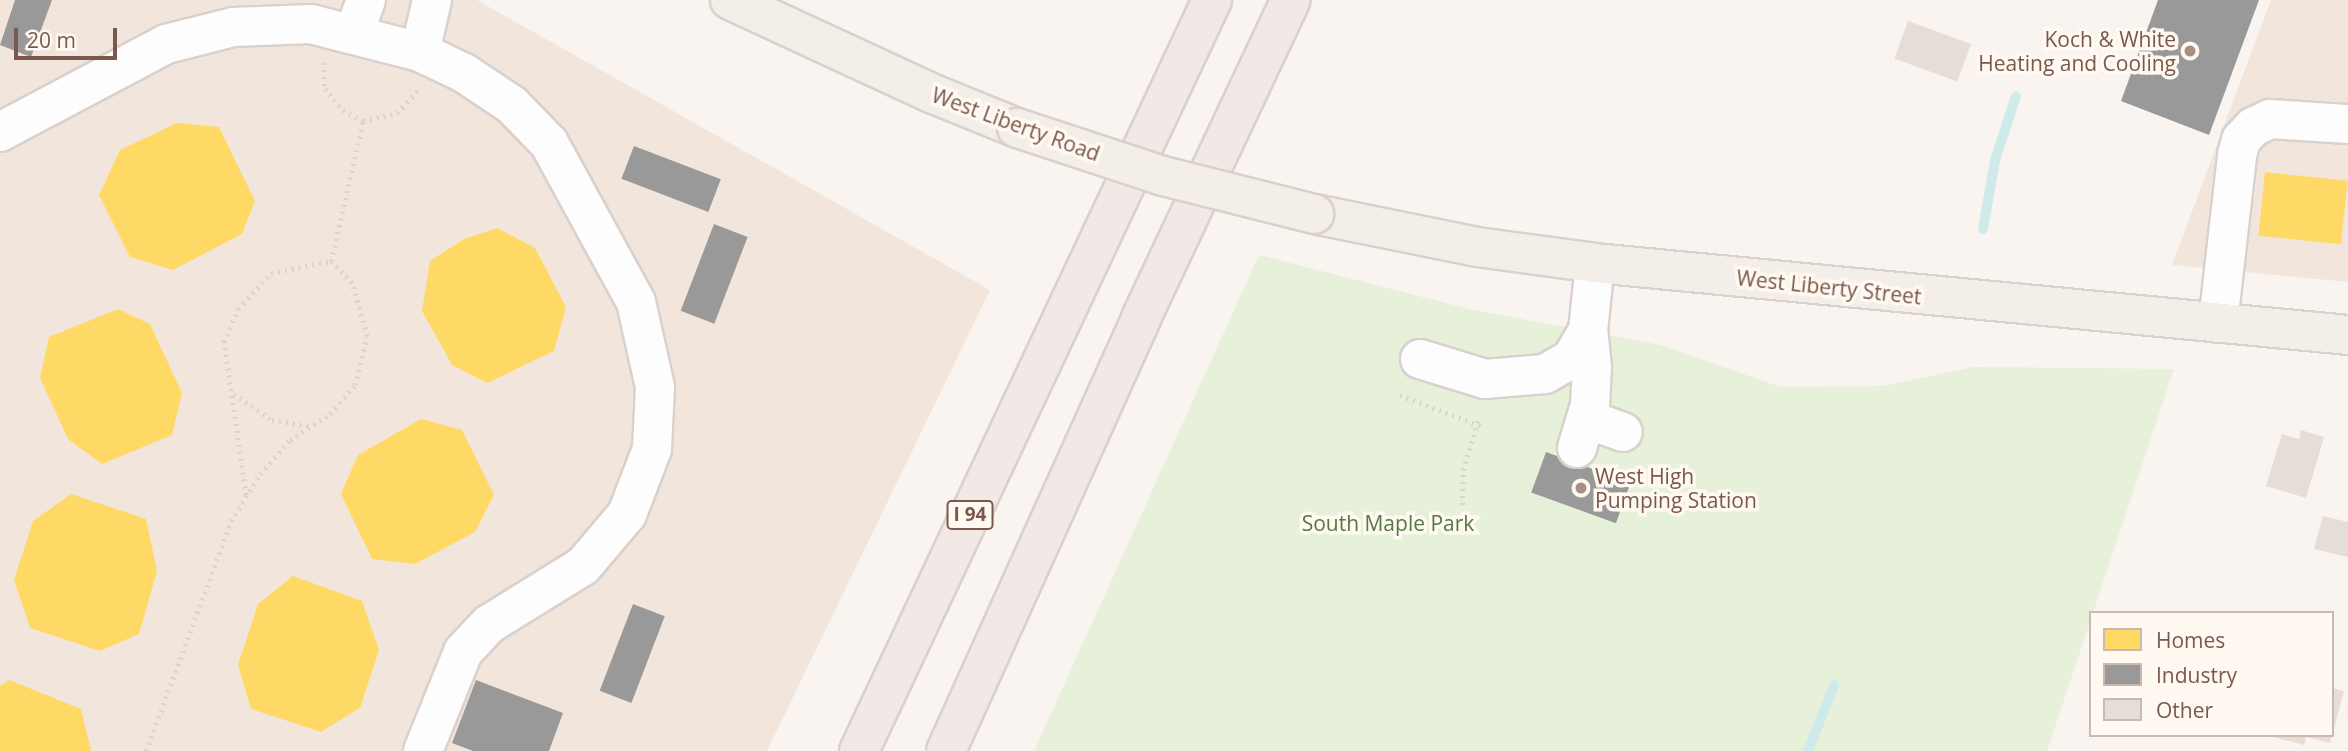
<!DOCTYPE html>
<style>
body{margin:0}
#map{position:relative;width:2348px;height:751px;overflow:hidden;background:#f9f4ef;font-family:"Open Sans",sans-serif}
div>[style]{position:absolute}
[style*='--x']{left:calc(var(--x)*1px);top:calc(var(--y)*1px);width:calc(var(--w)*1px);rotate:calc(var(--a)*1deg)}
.residential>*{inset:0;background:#f2e6dc}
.green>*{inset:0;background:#e7f0d9}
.homes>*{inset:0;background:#ffd966;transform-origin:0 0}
.industry>*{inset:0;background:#999;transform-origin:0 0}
.stream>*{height:10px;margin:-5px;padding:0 5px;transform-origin:5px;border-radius:5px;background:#cfeaea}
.building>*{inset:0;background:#e6ddd6;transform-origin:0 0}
.path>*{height:4.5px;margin-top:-2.25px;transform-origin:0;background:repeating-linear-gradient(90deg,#dcd3cf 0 2px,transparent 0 7px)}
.roads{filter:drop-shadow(2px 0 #d9d1cd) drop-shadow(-2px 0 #d9d1cd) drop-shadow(0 2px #d9d1cd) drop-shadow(0 -2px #d9d1cd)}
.minor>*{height:38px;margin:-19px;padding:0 19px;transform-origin:19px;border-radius:19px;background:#fefdfd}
.major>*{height:38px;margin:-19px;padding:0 19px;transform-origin:19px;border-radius:19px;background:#f3eee7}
.highway>*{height:38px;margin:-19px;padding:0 19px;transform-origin:19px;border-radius:19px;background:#f2e9e6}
.bridges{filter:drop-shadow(2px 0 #dad0cb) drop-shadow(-2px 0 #dad0cb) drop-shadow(0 2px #dad0cb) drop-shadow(0 -2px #dad0cb)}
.major-bridge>*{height:38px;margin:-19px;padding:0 19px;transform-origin:19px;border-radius:19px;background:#f3eee7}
.dots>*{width:19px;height:19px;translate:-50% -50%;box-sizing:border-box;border:4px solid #fff9f2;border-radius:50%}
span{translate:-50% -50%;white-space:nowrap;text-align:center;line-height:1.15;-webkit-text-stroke:7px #fff9f2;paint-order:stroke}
.shield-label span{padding:2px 5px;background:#fff9f2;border:2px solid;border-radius:5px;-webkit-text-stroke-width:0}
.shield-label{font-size:19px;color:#7a594c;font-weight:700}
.poi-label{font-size:21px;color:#7a594c}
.right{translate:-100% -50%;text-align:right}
.left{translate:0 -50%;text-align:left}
.street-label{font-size:21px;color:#7a594c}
.park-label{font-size:21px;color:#557a41}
.legend{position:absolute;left:2089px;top:611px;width:245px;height:126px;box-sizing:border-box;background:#fff9f2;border:2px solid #cab9b0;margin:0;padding:9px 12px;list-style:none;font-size:21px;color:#7a594c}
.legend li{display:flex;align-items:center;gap:14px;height:35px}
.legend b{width:35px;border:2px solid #cab9b0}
.scale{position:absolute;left:14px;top:28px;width:103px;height:32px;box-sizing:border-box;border:4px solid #7a594c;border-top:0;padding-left:9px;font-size:21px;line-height:24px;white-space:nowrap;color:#7a594c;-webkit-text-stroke:5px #fff9f2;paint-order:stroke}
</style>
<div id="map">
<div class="residential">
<i style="clip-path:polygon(0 0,477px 0,990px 290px,767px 751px,0 751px)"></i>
<i style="clip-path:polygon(2271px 0,2348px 0,2348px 282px,2172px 265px)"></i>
</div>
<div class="green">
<i style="clip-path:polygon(1259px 255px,1473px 310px,1661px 345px,1781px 387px,1884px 386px,1973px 367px,2174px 369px,2047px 751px,1034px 751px)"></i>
</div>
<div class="homes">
<i style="clip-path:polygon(177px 123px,219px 127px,255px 201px,242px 234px,173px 270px,130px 257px,99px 195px,120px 150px)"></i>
<i style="left:2265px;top:172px;width:83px;height:64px;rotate:6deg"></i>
<i style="clip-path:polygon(497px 228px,535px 248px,566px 307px,554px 351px,487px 383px,452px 365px,422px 311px,430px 261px,464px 239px)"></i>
<i style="clip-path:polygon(118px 309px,150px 324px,182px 393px,172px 435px,102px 464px,68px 439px,40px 378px,49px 337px)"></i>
<i style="clip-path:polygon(421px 419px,462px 430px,494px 495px,475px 532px,415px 564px,372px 559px,341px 494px,358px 455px)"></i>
<i style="clip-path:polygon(71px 494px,146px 519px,157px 571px,139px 634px,100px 651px,30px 628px,14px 580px,33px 521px)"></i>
<i style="clip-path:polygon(293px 576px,362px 601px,379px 650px,360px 708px,321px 732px,251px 709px,238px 665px,258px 604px)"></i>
<i style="clip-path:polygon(9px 680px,81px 709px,91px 751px,0 751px,0 686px)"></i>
</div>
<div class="industry">
<i style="clip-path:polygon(15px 0,52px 0,31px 57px,0 45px)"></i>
<i style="clip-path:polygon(2158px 0,2259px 0,2209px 135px,2121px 101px)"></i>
<i style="left:634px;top:146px;width:93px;height:35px;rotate:21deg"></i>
<i style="left:714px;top:224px;width:36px;height:93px;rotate:21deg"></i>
<i style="left:1546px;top:452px;width:90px;height:43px;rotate:20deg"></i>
<i style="left:633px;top:604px;width:34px;height:93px;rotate:21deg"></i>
<i style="clip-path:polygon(476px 680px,563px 713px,549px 751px,473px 751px,452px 743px)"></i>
</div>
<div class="stream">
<i style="--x:1983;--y:229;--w:70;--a:-80.1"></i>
<i style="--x:1995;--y:160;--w:67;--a:-71.8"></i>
<i style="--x:1808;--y:751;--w:71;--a:-68.5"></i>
</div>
<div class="building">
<i style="left:1908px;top:21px;width:67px;height:40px;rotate:20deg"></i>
<i style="clip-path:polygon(2301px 430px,2324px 437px,2306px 498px,2266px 486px,2282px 434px,2299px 439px)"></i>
<i style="clip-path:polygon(2323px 516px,2348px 522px,2348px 557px,2314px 549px)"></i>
<i style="clip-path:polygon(2332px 688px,2344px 691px,2333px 732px,2332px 732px)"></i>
<i style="clip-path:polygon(2332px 735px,2330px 743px,2306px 737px,2304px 745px,2270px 736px)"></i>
</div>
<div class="path">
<i style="--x:324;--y:63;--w:26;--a:88"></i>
<i style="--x:325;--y:89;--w:28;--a:49"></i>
<i style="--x:343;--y:110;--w:23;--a:29"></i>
<i style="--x:234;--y:394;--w:46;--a:34.4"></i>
<i style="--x:272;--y:420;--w:39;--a:9"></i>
<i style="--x:1400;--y:395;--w:89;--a:21.1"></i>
<i style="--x:246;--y:495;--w:155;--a:-98.2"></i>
<i style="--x:224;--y:342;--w:36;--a:-67"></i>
<i style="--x:238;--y:309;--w:49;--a:-47.5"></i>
<i style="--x:271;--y:273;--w:61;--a:-11.3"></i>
<i style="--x:1462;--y:505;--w:35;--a:-88"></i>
<i style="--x:1463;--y:470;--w:54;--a:-72.9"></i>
<i style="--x:146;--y:751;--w:245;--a:-69.7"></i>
<i style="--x:231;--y:521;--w:55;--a:-58.3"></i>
<i style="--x:260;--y:474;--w:45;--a:-48.6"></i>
<i style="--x:290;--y:440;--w:48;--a:-33"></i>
<i style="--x:330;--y:414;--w:38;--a:-49"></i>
<i style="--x:355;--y:385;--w:50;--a:-76.2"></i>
<i style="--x:367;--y:336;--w:55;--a:-105.8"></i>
<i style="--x:352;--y:283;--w:30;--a:-134"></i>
<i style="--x:331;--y:261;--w:144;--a:-77.1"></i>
<i style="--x:363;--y:121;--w:35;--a:-13"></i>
<i style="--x:397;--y:113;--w:33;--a:-47"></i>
</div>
<div class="roads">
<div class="minor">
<i style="--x:354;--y:33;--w:35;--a:-70"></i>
<i style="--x:420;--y:52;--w:53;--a:-77"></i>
<i style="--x:0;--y:132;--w:188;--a:-27.9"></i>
<i style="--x:166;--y:44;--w:69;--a:-14.2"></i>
<i style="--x:233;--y:27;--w:78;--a:-2.2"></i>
<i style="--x:311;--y:24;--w:113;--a:14.4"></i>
<i style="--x:420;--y:52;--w:49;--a:25.5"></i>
<i style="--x:464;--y:73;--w:58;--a:33.7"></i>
<i style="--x:512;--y:105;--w:53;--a:45.8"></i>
<i style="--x:549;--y:143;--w:181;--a:61.3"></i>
<i style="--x:636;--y:302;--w:87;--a:77.4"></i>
<i style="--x:655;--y:387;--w:62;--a:92.8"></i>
<i style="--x:652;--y:449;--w:70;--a:111"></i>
<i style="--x:627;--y:514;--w:68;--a:130.2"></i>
<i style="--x:583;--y:566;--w:110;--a:148.3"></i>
<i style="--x:489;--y:624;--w:38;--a:133"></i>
<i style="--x:463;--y:652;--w:107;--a:112"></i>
<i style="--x:2218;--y:323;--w:169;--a:-83.5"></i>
<i style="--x:2237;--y:155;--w:16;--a:-75"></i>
<i style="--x:2241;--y:140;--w:18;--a:-47"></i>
<i style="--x:2253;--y:127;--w:19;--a:-25"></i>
<i style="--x:2270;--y:119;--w:78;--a:3.7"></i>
<i style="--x:1420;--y:359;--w:68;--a:17.1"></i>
<i style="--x:1485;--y:379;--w:60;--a:-4.8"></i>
<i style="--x:1545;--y:374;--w:30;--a:-30"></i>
<i style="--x:1571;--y:359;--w:33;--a:-59"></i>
<i style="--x:1588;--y:331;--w:68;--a:-84.1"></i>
<i style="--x:1587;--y:419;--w:38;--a:20"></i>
<i style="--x:1577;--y:448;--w:45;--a:-73.2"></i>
<i style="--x:1590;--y:405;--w:38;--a:-87"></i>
<i style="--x:1592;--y:367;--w:36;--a:-96"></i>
</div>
<div class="major">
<i style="--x:730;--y:0;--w:221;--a:24.8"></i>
<i style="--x:931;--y:93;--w:93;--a:22.1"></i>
<i style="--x:1314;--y:214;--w:166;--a:11.4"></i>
<i style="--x:1477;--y:247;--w:119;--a:7.7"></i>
<i style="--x:1595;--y:263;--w:756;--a:5.46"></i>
</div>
<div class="highway">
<i style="--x:859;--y:751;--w:830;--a:-64.82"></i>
<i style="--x:946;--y:751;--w:477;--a:-65.7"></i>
<i style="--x:1142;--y:316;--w:349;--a:-64.8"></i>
</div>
</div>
<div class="bridges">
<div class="major-bridge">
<i style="--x:1017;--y:128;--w:154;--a:18.2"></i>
<i style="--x:1163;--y:176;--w:156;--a:14.1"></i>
</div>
</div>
<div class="dots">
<i style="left:2190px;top:51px;background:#a68f85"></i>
<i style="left:1581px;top:488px;background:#a68f85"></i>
</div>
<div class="shield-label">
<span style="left:970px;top:515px">I 94</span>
</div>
<div class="poi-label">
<span class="right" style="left:2176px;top:51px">Koch &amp; White<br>Heating and Cooling</span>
<span class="left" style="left:1595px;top:488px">West High<br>Pumping Station</span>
</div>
<div class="street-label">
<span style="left:1016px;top:124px;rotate:20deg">West Liberty Road</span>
<span style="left:1829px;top:287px;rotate:6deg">West Liberty Street</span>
</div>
<div class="park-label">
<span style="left:1388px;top:523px">South Maple Park</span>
</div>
<ul class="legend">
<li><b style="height:19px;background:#ffd966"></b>Homes</li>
<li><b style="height:19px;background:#999"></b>Industry</li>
<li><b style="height:19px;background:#e6ddd6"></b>Other</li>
</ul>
<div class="scale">20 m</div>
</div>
